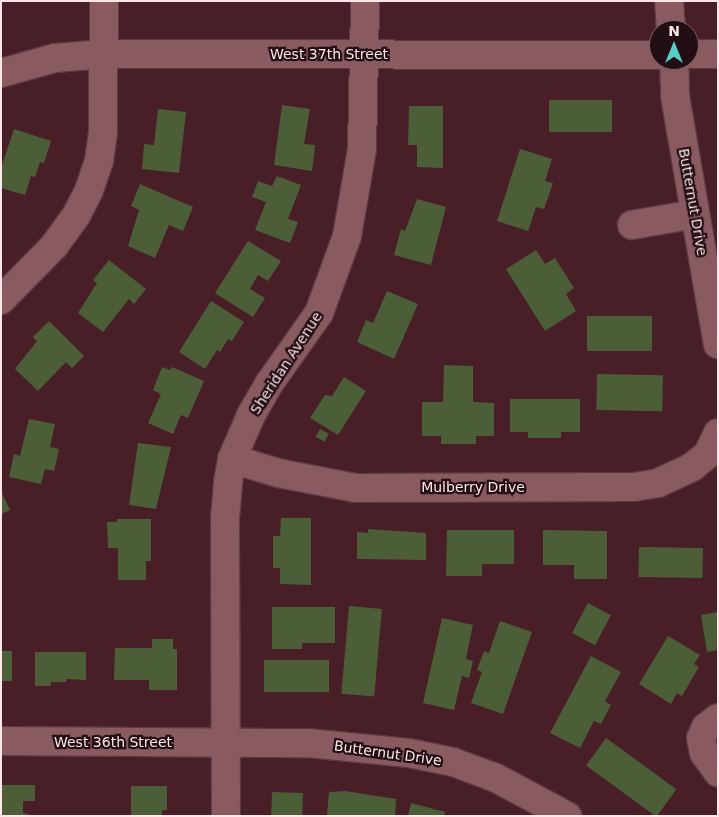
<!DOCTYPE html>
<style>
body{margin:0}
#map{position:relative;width:719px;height:817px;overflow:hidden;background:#481e27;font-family:"DejaVu Sans",sans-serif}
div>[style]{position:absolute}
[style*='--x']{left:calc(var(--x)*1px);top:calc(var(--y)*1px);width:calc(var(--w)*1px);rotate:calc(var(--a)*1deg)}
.building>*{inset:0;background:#4b5e37;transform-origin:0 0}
.roads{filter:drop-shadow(1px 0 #5e3b43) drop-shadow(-1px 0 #5e3b43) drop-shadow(0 1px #5e3b43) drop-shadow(0 -1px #5e3b43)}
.minor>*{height:28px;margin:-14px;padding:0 14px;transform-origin:14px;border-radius:14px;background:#8a5a61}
span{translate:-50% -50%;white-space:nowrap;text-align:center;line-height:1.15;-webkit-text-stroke:4.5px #220f13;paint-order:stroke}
.street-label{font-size:14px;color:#fee6e9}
.frame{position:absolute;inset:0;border:2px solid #fee6e9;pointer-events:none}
.north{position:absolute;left:649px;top:20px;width:50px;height:50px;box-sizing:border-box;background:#220f13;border:1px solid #7a6569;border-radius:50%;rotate:0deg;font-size:14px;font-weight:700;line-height:20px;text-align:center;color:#fee6e9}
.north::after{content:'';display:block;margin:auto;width:18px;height:22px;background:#55cec6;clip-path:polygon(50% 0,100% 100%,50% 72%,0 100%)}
</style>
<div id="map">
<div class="building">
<i style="left:549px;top:100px;width:63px;height:32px"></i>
<i style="clip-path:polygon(282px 105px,310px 109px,304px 144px,315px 145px,312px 171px,274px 165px)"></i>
<i style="clip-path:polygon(409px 106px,443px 106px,443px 168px,417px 167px,417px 145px,408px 145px)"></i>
<i style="clip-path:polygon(158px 109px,186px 112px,179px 173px,142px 169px,144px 144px,154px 145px)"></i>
<i style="clip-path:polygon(14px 129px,51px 141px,44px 163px,40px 162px,35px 177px,31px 176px,25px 195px,1px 188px,1px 168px)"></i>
<i style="clip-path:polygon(520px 149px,552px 159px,545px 181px,553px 183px,544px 209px,536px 207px,528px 231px,497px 221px)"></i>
<i style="clip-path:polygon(277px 176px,301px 185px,288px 219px,298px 222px,290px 243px,255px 230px,266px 202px,252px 197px,258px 181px,272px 186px)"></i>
<i style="clip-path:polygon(140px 184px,193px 207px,183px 231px,169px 225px,155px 258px,128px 246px,139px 210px,131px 206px)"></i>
<i style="clip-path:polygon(417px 199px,446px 207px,431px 265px,394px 255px,401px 229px,405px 231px)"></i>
<i style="clip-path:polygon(248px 241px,281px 261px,268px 281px,258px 275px,250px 289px,265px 298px,253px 317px,215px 293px)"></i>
<i style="clip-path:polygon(536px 250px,545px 264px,555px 258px,574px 288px,566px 294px,576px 311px,545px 331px,506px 269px)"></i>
<i style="clip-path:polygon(109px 260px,146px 289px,134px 304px,129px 299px,103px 332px,78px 313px,97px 283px,93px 280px)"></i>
<i style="clip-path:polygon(387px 291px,418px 304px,394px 359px,357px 342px,366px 320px,373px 323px)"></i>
<i style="clip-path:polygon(211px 301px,244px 322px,232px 341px,228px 339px,220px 352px,217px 350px,205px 369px,179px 352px)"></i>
<i style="left:587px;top:316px;width:65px;height:35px"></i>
<i style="clip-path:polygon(49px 321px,84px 356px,72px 368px,66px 362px,38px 391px,15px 369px,37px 341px,33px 337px)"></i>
<i style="clip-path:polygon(444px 365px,473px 366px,473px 402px,494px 403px,494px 436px,476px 436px,476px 444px,441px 444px,441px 436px,422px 436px,422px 402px,443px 402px)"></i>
<i style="clip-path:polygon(162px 367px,170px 370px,172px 367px,204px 381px,188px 418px,181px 415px,173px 434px,148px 423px,161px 394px,153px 390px)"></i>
<i style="left:597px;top:374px;width:66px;height:36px;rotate:1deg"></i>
<i style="clip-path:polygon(344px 377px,366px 391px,338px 435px,310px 418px,325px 395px,332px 396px)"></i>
<i style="clip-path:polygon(510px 399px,580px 399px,580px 432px,561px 432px,561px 438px,528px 438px,528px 432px,510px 432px)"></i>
<i style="clip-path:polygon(29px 419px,55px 424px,50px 447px,59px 449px,54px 471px,45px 469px,41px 484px,9px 477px,14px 454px,20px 456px)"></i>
<i style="left:320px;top:429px;width:10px;height:9px;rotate:29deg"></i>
<i style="clip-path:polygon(138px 443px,171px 447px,156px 509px,129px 505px)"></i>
<i style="clip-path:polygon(1px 491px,10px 510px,1px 514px)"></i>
<i style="clip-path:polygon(281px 518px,311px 518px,311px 585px,280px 584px,280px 568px,273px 568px,273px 536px,280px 536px)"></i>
<i style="clip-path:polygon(117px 519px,151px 519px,151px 561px,146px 561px,146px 580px,118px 580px,118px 548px,108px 548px,107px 522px,117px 522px)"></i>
<i style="clip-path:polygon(368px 529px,426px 533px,426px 560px,357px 559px,357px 532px,368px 533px)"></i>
<i style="clip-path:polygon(447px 530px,514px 530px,514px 564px,482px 564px,482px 576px,446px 576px)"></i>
<i style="clip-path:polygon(543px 530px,607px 531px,607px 579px,574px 579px,574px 565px,543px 565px)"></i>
<i style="left:639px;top:547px;width:64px;height:30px;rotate:1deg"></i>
<i style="left:588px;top:603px;width:26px;height:34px;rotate:28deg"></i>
<i style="left:349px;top:606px;width:33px;height:88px;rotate:5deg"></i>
<i style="clip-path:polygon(272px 607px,335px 607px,335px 643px,302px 643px,302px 649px,272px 649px)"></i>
<i style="clip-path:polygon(718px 612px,718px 650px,707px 652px,701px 615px)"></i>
<i style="clip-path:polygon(442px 618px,473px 625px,466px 659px,473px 661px,469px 678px,462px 676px,454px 710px,423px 703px)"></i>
<i style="clip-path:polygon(500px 621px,532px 632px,503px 714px,471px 703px,482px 672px,477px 670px,484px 651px,489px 653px)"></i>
<i style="clip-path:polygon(668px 636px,700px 655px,694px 664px,699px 667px,682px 696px,677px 693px,671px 704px,639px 684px)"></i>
<i style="clip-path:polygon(152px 639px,173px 639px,173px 649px,177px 649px,177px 690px,149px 690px,149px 680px,114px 680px,115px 648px,152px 648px)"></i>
<i style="left:1px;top:651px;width:11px;height:30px"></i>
<i style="clip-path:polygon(35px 652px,86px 652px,86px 680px,66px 679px,66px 682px,51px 682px,51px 686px,35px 686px)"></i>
<i style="clip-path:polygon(591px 656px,621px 672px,605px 701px,611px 705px,601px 724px,594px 721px,580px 748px,550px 733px)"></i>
<i style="left:264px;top:660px;width:65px;height:32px"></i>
<i style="left:606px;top:738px;width:87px;height:34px;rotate:36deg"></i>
<i style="clip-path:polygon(1px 785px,35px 785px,35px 801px,23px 801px,23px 813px,35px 816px,1px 816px)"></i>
<i style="clip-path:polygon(131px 786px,167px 786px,167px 810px,162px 810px,162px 816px,131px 816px)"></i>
<i style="clip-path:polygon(345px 791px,396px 799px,395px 816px,327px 816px,329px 792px)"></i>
<i style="left:272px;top:792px;width:31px;height:24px;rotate:2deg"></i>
<i style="clip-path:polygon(411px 803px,445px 812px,444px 816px,408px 816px)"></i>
</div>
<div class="roads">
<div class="minor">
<i style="--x:669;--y:1;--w:29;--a:86"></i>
<i style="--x:689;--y:54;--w:29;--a:0"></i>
<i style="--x:674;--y:60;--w:36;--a:88"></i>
<i style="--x:675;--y:96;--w:252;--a:80.2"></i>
<i style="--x:1;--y:73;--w:56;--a:-15.5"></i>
<i style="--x:55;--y:58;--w:48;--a:-4.8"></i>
<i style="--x:103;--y:54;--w:556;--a:0.1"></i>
<i style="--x:632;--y:225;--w:64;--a:-9.9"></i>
<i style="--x:1;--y:300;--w:76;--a:-45.5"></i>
<i style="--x:54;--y:246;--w:39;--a:-54"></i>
<i style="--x:77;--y:214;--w:27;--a:-63"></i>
<i style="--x:89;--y:190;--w:31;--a:-71"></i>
<i style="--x:99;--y:161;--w:30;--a:-82"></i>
<i style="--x:103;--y:131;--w:130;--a:-89.6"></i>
<i style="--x:232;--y:459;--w:48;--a:16.9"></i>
<i style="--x:278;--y:473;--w:79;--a:10.9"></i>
<i style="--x:356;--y:488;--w:278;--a:-0.2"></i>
<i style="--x:634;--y:487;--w:24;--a:-9"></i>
<i style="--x:658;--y:483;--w:38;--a:-25"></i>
<i style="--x:692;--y:467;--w:21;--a:-39"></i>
<i style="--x:708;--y:454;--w:23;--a:-65"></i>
<i style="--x:718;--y:718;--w:15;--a:143"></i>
<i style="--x:706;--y:727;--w:12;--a:114"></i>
<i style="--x:701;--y:738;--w:15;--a:79"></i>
<i style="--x:704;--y:753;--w:24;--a:54"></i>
<i style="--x:1;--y:741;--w:307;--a:0.4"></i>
<i style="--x:308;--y:743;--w:101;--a:5.7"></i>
<i style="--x:409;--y:753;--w:45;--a:11.6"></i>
<i style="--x:453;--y:762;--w:46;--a:20.4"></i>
<i style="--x:496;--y:778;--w:81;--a:28.2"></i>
<i style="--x:226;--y:816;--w:298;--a:-90.2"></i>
<i style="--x:225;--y:518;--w:36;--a:-85"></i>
<i style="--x:228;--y:482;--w:23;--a:-80"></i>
<i style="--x:232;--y:459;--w:48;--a:-66.6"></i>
<i style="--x:251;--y:415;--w:39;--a:-60"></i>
<i style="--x:271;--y:381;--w:83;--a:-54.8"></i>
<i style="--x:319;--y:313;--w:82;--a:-70"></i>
<i style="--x:347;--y:236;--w:88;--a:-80.2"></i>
<i style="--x:362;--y:149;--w:148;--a:-88.8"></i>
</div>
</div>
<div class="street-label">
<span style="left:329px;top:54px">West 37th Street</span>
<span style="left:693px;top:202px;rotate:80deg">Butternut Drive</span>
<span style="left:286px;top:363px;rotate:-57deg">Sheridan Avenue</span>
<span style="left:473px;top:487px">Mulberry Drive</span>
<span style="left:113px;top:742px">West 36th Street</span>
<span style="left:388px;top:753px;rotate:8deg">Butternut Drive</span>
</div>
<div class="frame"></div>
<div class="north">N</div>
</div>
